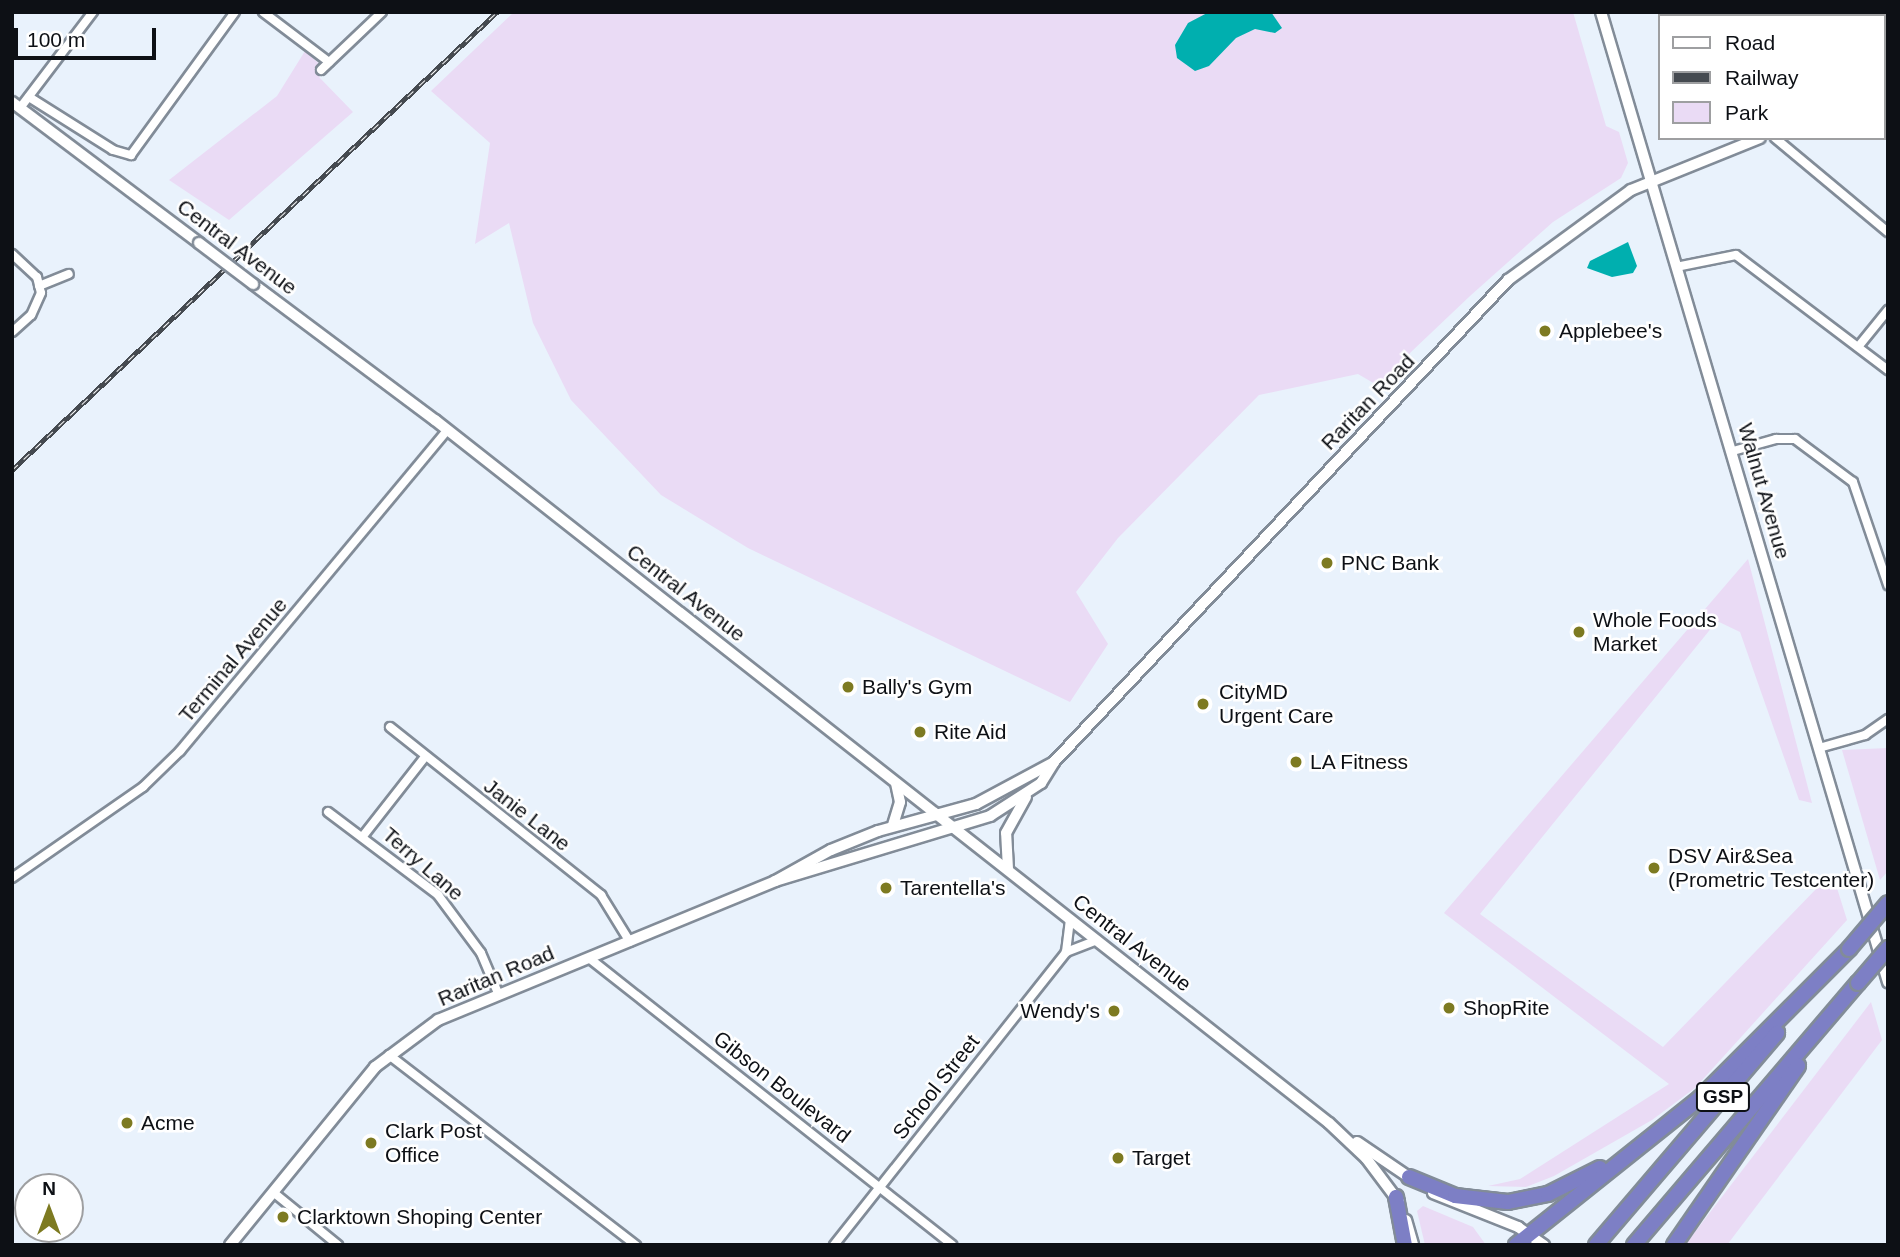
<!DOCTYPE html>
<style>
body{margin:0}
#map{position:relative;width:1900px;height:1257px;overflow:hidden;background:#e9f2fc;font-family:Helvetica,sans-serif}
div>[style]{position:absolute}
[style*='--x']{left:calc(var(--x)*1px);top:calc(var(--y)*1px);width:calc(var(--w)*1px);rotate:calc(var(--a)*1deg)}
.green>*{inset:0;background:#eadbf5}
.water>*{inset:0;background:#00afaf}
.roads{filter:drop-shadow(2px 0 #828c98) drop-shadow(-2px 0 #828c98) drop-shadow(0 2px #828c98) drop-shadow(0 -2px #828c98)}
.street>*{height:8px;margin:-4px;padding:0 4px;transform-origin:4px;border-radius:4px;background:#fff}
.secondary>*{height:10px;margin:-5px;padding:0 5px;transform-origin:5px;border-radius:5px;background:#fff}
.highway>*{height:14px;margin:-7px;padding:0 7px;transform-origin:7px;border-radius:7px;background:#7d7fc5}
.rail>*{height:5px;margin-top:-2.5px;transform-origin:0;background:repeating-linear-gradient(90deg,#fff 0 8px,#454a50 0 16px);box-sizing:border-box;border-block:2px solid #454a50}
.bridges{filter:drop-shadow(2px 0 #828c98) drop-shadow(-2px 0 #828c98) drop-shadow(0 2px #828c98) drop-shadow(0 -2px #828c98)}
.secondary-bridge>*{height:10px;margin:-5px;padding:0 5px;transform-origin:5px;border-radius:5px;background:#fff}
.highway-bridge>*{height:14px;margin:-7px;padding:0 7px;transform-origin:7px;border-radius:7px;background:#7d7fc5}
.dots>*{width:19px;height:19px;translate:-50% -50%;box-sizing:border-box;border:4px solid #fff;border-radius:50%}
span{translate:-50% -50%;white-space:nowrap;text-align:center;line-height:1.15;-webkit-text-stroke:5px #fff;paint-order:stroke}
.shield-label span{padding:2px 5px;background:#fff;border:2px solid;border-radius:5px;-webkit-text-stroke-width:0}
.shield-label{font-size:19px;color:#0d1015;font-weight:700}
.street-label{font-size:21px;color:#0d1015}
.poi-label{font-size:21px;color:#0d1015}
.left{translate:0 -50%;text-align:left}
.right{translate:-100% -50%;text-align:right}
.frame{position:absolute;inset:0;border:14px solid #0d1015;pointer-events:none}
.legend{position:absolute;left:1658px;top:14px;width:228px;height:126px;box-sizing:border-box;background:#fff;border:2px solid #9e9fa1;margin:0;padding:9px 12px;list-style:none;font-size:21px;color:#0d1015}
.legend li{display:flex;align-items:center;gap:14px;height:35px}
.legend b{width:35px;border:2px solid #9e9fa1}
.north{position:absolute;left:14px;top:1173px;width:70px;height:70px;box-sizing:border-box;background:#fff;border:2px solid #9e9fa1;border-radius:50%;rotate:0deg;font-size:19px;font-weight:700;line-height:28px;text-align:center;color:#0d1015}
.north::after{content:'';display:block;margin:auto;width:24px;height:32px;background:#7d7a21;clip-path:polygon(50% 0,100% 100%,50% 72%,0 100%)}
.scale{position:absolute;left:14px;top:28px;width:142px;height:32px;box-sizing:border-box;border:4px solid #0d1015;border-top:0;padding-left:9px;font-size:21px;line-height:24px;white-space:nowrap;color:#0d1015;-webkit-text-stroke:5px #fff;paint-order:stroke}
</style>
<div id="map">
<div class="green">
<i style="clip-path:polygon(514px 12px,1573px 12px,1606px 126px,1619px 132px,1628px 163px,1621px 178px,1553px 222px,1470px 296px,1411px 352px,1382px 388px,1358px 374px,1259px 395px,1118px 538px,1076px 592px,1108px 644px,1070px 702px,748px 548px,661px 495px,571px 400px,533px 323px,509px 223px,475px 244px,490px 143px,431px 91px)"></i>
<i style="clip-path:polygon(305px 51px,326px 70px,319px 77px,353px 112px,229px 220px,169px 180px,277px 96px)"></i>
<i style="clip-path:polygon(1748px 559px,1812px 803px,1799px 800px,1740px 632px,1717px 621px,1480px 914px,1663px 1047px,1818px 887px,1837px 888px,1847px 920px,1695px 1088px,1652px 1120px,1554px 1176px,1526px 1187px,1488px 1186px,1520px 1179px,1669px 1084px,1444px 913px)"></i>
<i style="clip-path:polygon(1888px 748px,1888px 871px,1880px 880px,1842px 750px)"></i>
<i style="clip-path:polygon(1871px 1002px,1882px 1040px,1727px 1245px,1685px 1245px)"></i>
<i style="clip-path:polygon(1423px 1206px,1473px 1227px,1486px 1245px,1425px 1245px,1417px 1211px)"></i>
</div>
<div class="water">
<i style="clip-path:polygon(1209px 12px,1271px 12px,1282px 28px,1275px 33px,1255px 29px,1236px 38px,1209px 66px,1195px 71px,1177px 58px,1175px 45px,1188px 23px)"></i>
<i style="clip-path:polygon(1628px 242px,1637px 266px,1633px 273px,1612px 277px,1587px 268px,1590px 261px)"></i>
</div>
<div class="roads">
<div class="street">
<i style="--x:263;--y:12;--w:83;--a:37.1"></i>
<i style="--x:1722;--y:12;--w:4;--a:63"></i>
<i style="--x:1756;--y:16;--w:11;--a:-22"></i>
<i style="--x:321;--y:70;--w:84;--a:-43.6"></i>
<i style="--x:29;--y:97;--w:99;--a:32.2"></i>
<i style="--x:113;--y:150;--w:19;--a:16"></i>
<i style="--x:131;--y:155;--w:177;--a:-54"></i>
<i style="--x:20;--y:108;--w:121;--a:-52.8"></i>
<i style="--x:1775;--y:138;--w:147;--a:39.8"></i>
<i style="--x:12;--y:254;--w:34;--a:43"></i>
<i style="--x:37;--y:277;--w:16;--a:76"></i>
<i style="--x:41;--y:293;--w:24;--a:114"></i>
<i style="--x:31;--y:315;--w:25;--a:138"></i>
<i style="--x:1676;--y:267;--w:61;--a:-11.3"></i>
<i style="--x:1736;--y:255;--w:191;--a:37.1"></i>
<i style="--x:39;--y:286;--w:32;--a:-22"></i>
<i style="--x:1858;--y:347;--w:48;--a:-51"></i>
<i style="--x:1733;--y:451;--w:45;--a:-15.6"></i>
<i style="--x:1776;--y:439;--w:19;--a:0"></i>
<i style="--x:1795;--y:439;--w:72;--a:36.6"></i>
<i style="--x:1853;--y:482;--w:109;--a:71.2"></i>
<i style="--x:390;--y:727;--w:270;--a:38.5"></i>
<i style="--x:601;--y:895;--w:55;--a:58.3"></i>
<i style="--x:1819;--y:748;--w:48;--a:-15.8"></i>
<i style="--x:1865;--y:735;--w:28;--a:-35"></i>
<i style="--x:328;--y:812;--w:138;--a:37"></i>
<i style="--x:438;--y:895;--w:72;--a:53.4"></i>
<i style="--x:481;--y:953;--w:43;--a:67"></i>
<i style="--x:363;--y:836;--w:100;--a:-51.9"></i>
<i style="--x:12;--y:878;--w:160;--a:-34.8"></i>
<i style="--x:143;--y:787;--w:52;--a:-44.2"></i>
<i style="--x:180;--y:751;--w:418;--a:-50.2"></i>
<i style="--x:1066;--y:952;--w:33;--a:-83"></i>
<i style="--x:589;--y:958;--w:463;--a:38.3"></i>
<i style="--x:389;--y:1055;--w:312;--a:37.6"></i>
<i style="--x:273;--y:1192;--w:84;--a:39.2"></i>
<i style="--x:834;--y:1245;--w:374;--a:-51.6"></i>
<i style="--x:1066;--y:952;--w:33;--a:-21"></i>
</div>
<div class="secondary">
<i style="--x:1601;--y:12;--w:1012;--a:73.52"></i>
<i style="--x:1884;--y:72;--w:5;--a:-37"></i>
<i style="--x:12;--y:102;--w:234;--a:37"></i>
<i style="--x:253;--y:284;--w:227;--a:36.8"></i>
<i style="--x:435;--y:420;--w:1137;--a:38.18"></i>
<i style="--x:1329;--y:1123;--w:51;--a:43.4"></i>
<i style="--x:1366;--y:1158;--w:55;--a:53.1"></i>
<i style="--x:893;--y:825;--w:24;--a:-73"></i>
<i style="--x:900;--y:802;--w:19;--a:-102"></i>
<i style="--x:1008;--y:869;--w:36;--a:-93"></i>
<i style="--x:1006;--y:833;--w:41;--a:-60.9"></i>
<i style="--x:775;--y:881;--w:64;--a:-29"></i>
<i style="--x:831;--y:850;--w:51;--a:-22"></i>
<i style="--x:878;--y:831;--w:102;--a:-15.4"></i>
<i style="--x:976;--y:804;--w:89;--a:-28.3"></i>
<i style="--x:1054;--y:762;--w:662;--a:-46.71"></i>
<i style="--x:1508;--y:280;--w:152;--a:-36.2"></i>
<i style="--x:1631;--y:190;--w:139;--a:-22"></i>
<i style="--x:1357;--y:1142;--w:68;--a:34.2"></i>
<i style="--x:1433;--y:1193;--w:92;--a:21.8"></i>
<i style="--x:1518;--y:1227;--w:32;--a:35"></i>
<i style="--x:1406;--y:1220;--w:26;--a:74"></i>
<i style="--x:230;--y:1245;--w:230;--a:-50.8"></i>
<i style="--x:375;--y:1067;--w:79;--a:-36.7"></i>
<i style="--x:438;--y:1020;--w:365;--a:-22.4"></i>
<i style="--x:775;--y:881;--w:225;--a:-16.8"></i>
<i style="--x:990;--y:816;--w:61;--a:-32.9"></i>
<i style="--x:1041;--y:783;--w:25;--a:-58"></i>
</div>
<div class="highway">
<i style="--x:1409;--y:1177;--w:50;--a:22.4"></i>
<i style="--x:1455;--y:1196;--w:53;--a:6.5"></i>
<i style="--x:1508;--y:1202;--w:41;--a:-11.3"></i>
<i style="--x:1548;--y:1194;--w:58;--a:-26.6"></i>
<i style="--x:1396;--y:1197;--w:49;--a:79.4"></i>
<i style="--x:1516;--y:1245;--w:236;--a:-38.6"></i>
<i style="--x:1700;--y:1098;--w:211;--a:-45"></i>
<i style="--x:1596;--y:1245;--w:279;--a:-49.5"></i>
<i style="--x:1634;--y:1245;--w:345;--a:-49.5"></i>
<i style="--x:1674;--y:1245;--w:218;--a:-55.3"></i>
</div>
</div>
<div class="rail">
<i style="--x:12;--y:470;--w:667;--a:-43.36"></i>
</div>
<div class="bridges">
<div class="secondary-bridge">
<i style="--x:199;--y:243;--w:68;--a:37.2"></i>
</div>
<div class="highway-bridge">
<i style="--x:1849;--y:949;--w:60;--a:-49.7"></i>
<i style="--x:1858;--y:983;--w:46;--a:-49.4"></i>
</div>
</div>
<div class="dots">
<i style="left:1545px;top:331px;background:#7d7a21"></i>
<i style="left:1327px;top:563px;background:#7d7a21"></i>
<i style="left:1579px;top:632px;background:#7d7a21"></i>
<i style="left:848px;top:687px;background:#7d7a21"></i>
<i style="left:1203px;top:704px;background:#7d7a21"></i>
<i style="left:920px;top:732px;background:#7d7a21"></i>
<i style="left:1296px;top:762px;background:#7d7a21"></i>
<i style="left:1654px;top:868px;background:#7d7a21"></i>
<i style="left:886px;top:888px;background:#7d7a21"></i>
<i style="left:1449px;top:1008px;background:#7d7a21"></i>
<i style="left:1114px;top:1011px;background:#7d7a21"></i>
<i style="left:127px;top:1123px;background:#7d7a21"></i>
<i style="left:371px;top:1143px;background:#7d7a21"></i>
<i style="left:1118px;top:1158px;background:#7d7a21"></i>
<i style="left:283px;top:1217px;background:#7d7a21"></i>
</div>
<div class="shield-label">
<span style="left:1723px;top:1097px">GSP</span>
</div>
<div class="street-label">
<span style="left:237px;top:247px;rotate:37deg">Central Avenue</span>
<span style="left:1368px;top:402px;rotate:-46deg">Raritan Road</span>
<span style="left:1764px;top:491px;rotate:74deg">Walnut Avenue</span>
<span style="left:686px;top:593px;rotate:38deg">Central Avenue</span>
<span style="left:233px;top:660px;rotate:-50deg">Terminal Avenue</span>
<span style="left:527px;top:815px;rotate:38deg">Janie Lane</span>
<span style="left:423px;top:864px;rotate:41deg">Terry Lane</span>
<span style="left:1132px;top:943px;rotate:38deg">Central Avenue</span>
<span style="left:496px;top:976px;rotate:-23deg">Raritan Road</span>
<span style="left:782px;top:1087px;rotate:38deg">Gibson Boulevard</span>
<span style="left:936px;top:1087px;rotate:-52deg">School Street</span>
</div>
<div class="poi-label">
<span class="left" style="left:1559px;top:331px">Applebee's</span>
<span class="left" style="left:1341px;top:563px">PNC Bank</span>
<span class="left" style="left:1593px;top:632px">Whole Foods<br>Market</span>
<span class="left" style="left:862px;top:687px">Bally's Gym</span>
<span class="left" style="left:1219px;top:704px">CityMD<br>Urgent Care</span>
<span class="left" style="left:934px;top:732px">Rite Aid</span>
<span class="left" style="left:1310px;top:762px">LA Fitness</span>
<span class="left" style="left:1668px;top:868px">DSV Air&amp;Sea<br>(Prometric Testcenter)</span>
<span class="left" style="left:900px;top:888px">Tarentella's</span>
<span class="left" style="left:1463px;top:1008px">ShopRite</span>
<span class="right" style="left:1100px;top:1011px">Wendy's</span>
<span class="left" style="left:141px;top:1123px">Acme</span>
<span class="left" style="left:385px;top:1143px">Clark Post<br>Office</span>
<span class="left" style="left:1132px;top:1158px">Target</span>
<span class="left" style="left:297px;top:1217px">Clarktown Shoping Center</span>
</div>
<div class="frame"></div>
<ul class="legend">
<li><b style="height:9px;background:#fff"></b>Road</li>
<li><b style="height:9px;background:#454a50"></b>Railway</li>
<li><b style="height:19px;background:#eadbf5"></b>Park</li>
</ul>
<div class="north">N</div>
<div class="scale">100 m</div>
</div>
